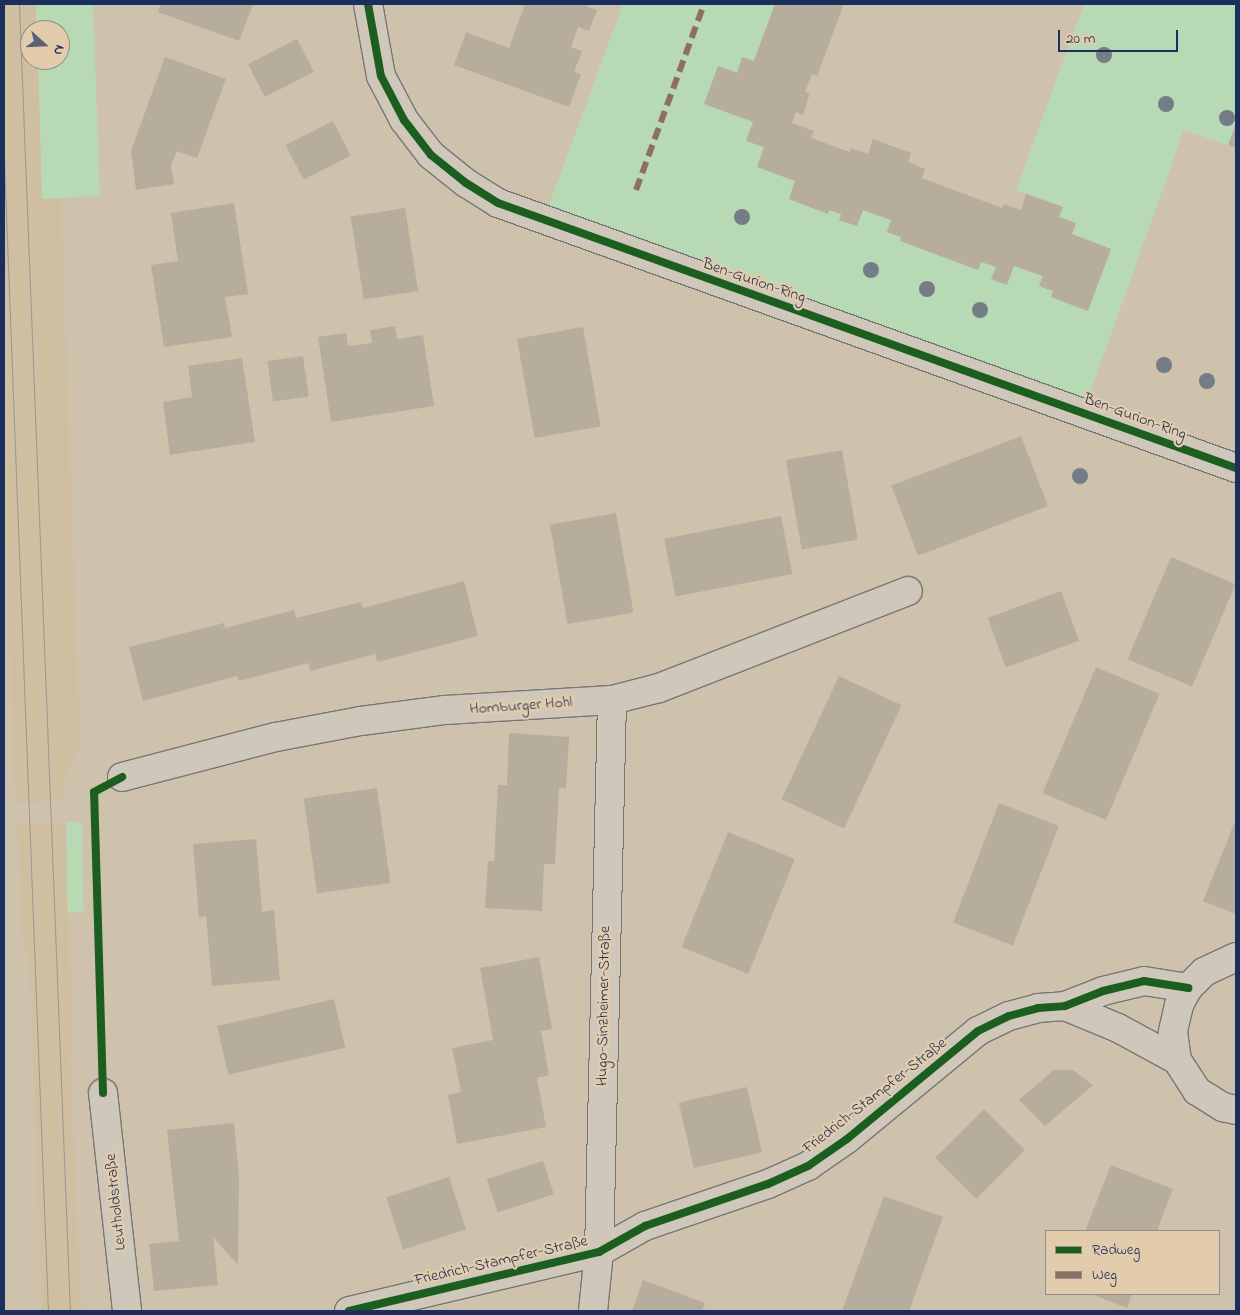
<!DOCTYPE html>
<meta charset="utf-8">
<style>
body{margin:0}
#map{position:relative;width:1240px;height:1315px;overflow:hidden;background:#cfc2ad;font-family:"Indie Flower",sans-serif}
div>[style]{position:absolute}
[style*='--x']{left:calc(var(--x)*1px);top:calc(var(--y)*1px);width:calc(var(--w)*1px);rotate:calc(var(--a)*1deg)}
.built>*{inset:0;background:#cfbea0}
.green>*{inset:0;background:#b7d9b3;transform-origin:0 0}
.building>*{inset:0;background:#b6ad9d;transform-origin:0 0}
.roads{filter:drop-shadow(1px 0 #787675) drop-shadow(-1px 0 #787675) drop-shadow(0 1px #787675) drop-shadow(0 -1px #787675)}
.minor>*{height:28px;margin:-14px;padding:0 14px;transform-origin:14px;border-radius:14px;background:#d0c7bb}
.tram>*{height:1px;margin:-0.5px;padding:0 0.5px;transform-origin:0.5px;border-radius:0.5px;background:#999693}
.quiet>*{height:6px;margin-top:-3px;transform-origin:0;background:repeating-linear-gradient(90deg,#8d6e63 0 12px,transparent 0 18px)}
.cycleway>*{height:8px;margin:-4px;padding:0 4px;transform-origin:4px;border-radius:4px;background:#1b5e20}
.trees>*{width:16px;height:16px;margin:-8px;border-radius:50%;background:#747c86}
span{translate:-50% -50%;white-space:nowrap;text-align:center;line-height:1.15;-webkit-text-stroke:4.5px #e2ccab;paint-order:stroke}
.street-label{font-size:16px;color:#1b2f5e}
.frame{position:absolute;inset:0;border:5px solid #1b2f5e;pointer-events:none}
.legend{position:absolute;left:1045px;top:1230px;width:175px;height:65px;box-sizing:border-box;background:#e2ccab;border:1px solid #928d8c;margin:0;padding:6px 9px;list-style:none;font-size:15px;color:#1b2f5e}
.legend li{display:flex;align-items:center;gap:10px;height:25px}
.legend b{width:25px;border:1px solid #928d8c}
.north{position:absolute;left:20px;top:20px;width:50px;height:50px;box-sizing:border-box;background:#e2ccab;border:1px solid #928d8c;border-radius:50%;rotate:110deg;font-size:14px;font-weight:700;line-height:20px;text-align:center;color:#1b2f5e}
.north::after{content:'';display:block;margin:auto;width:18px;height:22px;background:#5a627a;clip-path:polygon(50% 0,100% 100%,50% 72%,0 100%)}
.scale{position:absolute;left:1058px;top:30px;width:120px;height:22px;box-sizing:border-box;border:2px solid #1b2f5e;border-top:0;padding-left:6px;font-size:15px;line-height:18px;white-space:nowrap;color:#1b2f5e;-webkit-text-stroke:4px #e2ccab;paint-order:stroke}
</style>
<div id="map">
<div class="built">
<i style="clip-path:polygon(4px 4px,36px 4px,36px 30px,30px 30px,30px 60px,38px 60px,42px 199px,61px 198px,80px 746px,65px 778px,65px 799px,15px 804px,4px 507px)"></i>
<i style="clip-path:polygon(66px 823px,73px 1057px,70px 1057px,81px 1311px,42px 1311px,29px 953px,23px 953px,17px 825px)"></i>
</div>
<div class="green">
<i style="clip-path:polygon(36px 4px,93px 4px,100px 196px,42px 199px,38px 60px,60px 60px,60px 30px,36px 30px)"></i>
<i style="clip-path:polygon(623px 4px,775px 4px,754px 61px,742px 58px,737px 73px,753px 122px,746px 141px,764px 147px,757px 167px,795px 181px,789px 199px,827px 214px,829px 210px,841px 214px,839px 220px,857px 226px,863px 210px,891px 220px,996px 267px,992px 279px,1014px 266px,1043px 276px,1039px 286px,1053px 291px,1051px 297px,1087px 311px,1111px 249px,1072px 234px,1076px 224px,1059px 217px,1063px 207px,1016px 190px,1084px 4px,1236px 4px,1236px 148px,1184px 130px,1083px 413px,543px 221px)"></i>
<i style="left:82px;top:822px;width:90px;height:16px;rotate:89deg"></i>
</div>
<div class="building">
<i style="clip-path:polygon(161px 4px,253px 4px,239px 41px,158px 12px)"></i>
<i style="clip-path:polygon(525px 4px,587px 4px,586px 6px,597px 10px,589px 31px,578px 27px,571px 47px,582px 51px,574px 72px,581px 74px,569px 107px,454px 65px,466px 32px,509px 48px)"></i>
<i style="clip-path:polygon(775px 4px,844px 4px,817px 76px,812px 74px,805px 92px,810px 93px,803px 115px,796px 112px,792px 123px,814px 131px,811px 138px,850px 152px,851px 148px,868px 154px,873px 139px,911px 153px,908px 162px,925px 169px,922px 178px,1002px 208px,1004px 204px,1021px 210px,1026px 194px,1063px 207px,1059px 217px,1076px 223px,1072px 234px,1111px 249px,1088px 311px,1051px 297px,1053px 291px,1039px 286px,1043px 276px,1014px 266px,1007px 285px,991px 279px,996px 267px,981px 262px,978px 270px,900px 241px,901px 237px,887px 232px,891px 220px,863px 210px,857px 226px,839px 220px,841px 214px,829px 210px,828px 214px,789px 199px,795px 181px,757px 167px,764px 147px,746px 141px,753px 122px,704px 104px,718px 66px,737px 73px,742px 57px,754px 61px)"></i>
<i style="left:297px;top:39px;width:37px;height:55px;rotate:63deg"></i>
<i style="clip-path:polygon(165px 57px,226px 79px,197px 158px,177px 151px,171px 165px,174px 184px,136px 190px,131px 151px)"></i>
<i style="left:333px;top:121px;width:39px;height:53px;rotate:63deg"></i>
<i style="clip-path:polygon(1236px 124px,1236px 148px,1228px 145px)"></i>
<i style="clip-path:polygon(234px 203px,248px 294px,225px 297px,232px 337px,164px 347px,151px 265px,178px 261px,171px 213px)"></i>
<i style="left:405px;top:208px;width:84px;height:55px;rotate:81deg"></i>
<i style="clip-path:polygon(395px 326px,397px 339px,423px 335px,434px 406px,331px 422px,318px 337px,346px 333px,348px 346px,372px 343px,370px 330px)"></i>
<i style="left:583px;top:327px;width:101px;height:67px;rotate:80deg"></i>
<i style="left:303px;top:356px;width:41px;height:36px;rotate:82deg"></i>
<i style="clip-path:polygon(242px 358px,255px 442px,170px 455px,163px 402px,192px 397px,188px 366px)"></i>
<i style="left:1021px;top:436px;width:75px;height:139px;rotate:69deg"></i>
<i style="left:842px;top:450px;width:91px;height:57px;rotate:80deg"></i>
<i style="left:616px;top:513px;width:101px;height:67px;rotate:80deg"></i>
<i style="left:781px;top:516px;width:59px;height:119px;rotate:79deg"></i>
<i style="left:1171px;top:557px;width:70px;height:111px;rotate:23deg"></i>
<i style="clip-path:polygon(464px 581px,478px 636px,377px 662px,375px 654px,310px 671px,308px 663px,239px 681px,237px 676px,143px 701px,129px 647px,224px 623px,225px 628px,294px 610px,296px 618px,361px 602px,363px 608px)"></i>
<i style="left:1061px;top:591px;width:53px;height:78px;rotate:70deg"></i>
<i style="left:1096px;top:667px;width:69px;height:137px;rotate:23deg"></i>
<i style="left:839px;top:676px;width:69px;height:136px;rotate:25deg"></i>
<i style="clip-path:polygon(509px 733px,569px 737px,566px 788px,559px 788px,555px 864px,544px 864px,542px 911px,485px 908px,488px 861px,494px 861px,498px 785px,507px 785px)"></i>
<i style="left:377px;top:788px;width:96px;height:74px;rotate:82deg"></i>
<i style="left:999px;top:803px;width:64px;height:128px;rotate:21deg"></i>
<i style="clip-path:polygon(1236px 819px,1236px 914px,1203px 901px)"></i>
<i style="left:728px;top:832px;width:72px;height:124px;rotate:22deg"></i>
<i style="clip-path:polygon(256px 839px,262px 912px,274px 910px,280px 980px,212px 986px,206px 916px,199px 917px,193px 844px)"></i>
<i style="clip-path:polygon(539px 957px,552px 1029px,541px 1031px,549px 1075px,537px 1078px,546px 1127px,457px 1144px,448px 1095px,461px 1092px,452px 1048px,493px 1040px,480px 968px)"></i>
<i style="left:334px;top:999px;width:50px;height:120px;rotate:77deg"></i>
<i style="clip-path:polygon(1054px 1070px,1073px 1070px,1093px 1085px,1045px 1126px,1019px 1100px)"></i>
<i style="left:747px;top:1087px;width:67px;height:70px;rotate:77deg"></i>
<i style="left:984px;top:1109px;width:58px;height:69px;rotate:45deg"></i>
<i style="clip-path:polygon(234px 1123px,239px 1178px,238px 1265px,213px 1237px,218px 1285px,154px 1291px,149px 1244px,179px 1241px,167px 1130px)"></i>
<i style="left:543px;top:1161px;width:35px;height:59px;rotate:72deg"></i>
<i style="clip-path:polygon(1111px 1165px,1173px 1189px,1157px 1231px,1085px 1231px)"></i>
<i style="left:449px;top:1177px;width:55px;height:66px;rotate:72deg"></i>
<i style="clip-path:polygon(884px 1196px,943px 1217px,909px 1311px,842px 1311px)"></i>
<i style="clip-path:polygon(643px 1280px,705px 1303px,702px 1311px,632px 1311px)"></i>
<i style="clip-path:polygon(1091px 1294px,1132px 1294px,1127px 1308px)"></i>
</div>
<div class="roads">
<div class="minor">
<i style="--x:368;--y:4;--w:73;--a:79.8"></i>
<i style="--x:381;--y:76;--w:50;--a:62.4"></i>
<i style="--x:404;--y:120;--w:44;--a:52.4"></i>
<i style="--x:431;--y:155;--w:45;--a:38.7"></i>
<i style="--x:466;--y:183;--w:38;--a:32"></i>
<i style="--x:498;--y:203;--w:784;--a:19.75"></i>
<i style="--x:122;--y:777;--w:159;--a:-14.6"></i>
<i style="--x:276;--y:737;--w:86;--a:-10.7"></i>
<i style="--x:361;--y:721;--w:85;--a:-7.5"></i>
<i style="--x:445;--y:710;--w:167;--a:-3.4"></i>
<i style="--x:612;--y:700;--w:49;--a:-14.3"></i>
<i style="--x:659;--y:688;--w:267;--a:-21.3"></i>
<i style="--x:1236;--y:957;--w:35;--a:155"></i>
<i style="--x:1204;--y:972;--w:23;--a:135"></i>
<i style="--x:1188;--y:988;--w:19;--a:118"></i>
<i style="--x:1179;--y:1005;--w:28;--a:103"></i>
<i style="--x:1173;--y:1032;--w:28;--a:82"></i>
<i style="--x:1177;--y:1060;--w:37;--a:57"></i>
<i style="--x:1197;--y:1091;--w:31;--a:32"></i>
<i style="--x:1223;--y:1107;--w:13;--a:13"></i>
<i style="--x:1065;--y:1006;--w:57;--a:22.5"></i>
<i style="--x:1118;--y:1028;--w:67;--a:28.5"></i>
<i style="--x:103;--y:1093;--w:219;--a:83.7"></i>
<i style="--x:349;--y:1311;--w:257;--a:-13.3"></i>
<i style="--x:599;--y:1252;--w:53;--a:-29.5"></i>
<i style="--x:645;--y:1226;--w:130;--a:-18.9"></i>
<i style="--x:768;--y:1184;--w:44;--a:-24.2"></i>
<i style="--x:808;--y:1166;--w:47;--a:-34.7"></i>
<i style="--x:847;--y:1139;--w:170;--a:-39.5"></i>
<i style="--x:978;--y:1031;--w:34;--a:-26"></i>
<i style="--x:1009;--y:1016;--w:30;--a:-15"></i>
<i style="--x:1038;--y:1008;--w:27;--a:-4"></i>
<i style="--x:1065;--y:1006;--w:41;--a:-21.5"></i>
<i style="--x:1103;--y:991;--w:42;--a:-13.7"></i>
<i style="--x:1144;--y:981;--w:45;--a:9"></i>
<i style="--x:593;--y:1311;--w:59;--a:-84.2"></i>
<i style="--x:599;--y:1252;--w:552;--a:-88.65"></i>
</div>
</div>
<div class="tram">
<i style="--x:19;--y:4;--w:1308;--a:87.77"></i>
<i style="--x:4;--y:161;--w:1151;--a:87.81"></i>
</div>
<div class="quiet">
<i style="--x:636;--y:190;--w:198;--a:-69.9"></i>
</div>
<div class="cycleway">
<i style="--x:368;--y:4;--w:73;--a:79.8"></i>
<i style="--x:381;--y:76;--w:50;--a:62.4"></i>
<i style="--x:404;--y:120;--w:44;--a:52.4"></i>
<i style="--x:431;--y:155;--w:45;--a:38.7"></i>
<i style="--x:466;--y:183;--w:38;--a:32"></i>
<i style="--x:498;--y:203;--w:784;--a:19.75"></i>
<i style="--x:103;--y:1093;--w:301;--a:-91.7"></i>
<i style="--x:94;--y:792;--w:32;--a:-28"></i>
<i style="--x:349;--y:1311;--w:257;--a:-13.3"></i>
<i style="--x:599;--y:1252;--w:53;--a:-29.5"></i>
<i style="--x:645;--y:1226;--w:130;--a:-18.9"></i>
<i style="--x:768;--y:1184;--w:44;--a:-24.2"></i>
<i style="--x:808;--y:1166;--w:47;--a:-34.7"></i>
<i style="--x:847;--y:1139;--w:170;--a:-39.5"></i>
<i style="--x:978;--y:1031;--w:34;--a:-26"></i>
<i style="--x:1009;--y:1016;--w:30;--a:-15"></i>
<i style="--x:1038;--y:1008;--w:27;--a:-4"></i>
<i style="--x:1065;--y:1006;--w:41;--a:-21.5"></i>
<i style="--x:1103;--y:991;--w:42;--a:-13.7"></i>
<i style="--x:1144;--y:981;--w:45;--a:9"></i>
</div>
<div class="trees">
<i style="left:1104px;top:55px"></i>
<i style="left:1166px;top:104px"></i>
<i style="left:1227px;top:118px"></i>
<i style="left:742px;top:217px"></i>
<i style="left:871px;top:270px"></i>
<i style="left:927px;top:289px"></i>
<i style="left:980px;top:310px"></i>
<i style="left:1164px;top:365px"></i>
<i style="left:1207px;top:381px"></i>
<i style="left:1080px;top:476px"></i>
</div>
<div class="street-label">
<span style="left:754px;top:281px;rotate:19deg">Ben-Gurion-Ring</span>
<span style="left:1135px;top:417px;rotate:20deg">Ben-Gurion-Ring</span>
<span style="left:521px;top:706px;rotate:-4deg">Homburger Hohl</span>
<span style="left:604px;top:1006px;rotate:-89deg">Hugo-Sinzheimer-Straße</span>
<span style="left:875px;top:1096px;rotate:-38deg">Friedrich-Stampfer-Straße</span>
<span style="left:116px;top:1202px;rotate:-96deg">Leutholdstraße</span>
<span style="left:501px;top:1261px;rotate:-13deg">Friedrich-Stampfer-Straße</span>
</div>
<div class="frame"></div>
<ul class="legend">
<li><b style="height:6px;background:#1b5e20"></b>Radweg</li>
<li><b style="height:6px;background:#8d6e63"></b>Weg</li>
</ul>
<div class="north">N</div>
<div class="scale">20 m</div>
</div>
